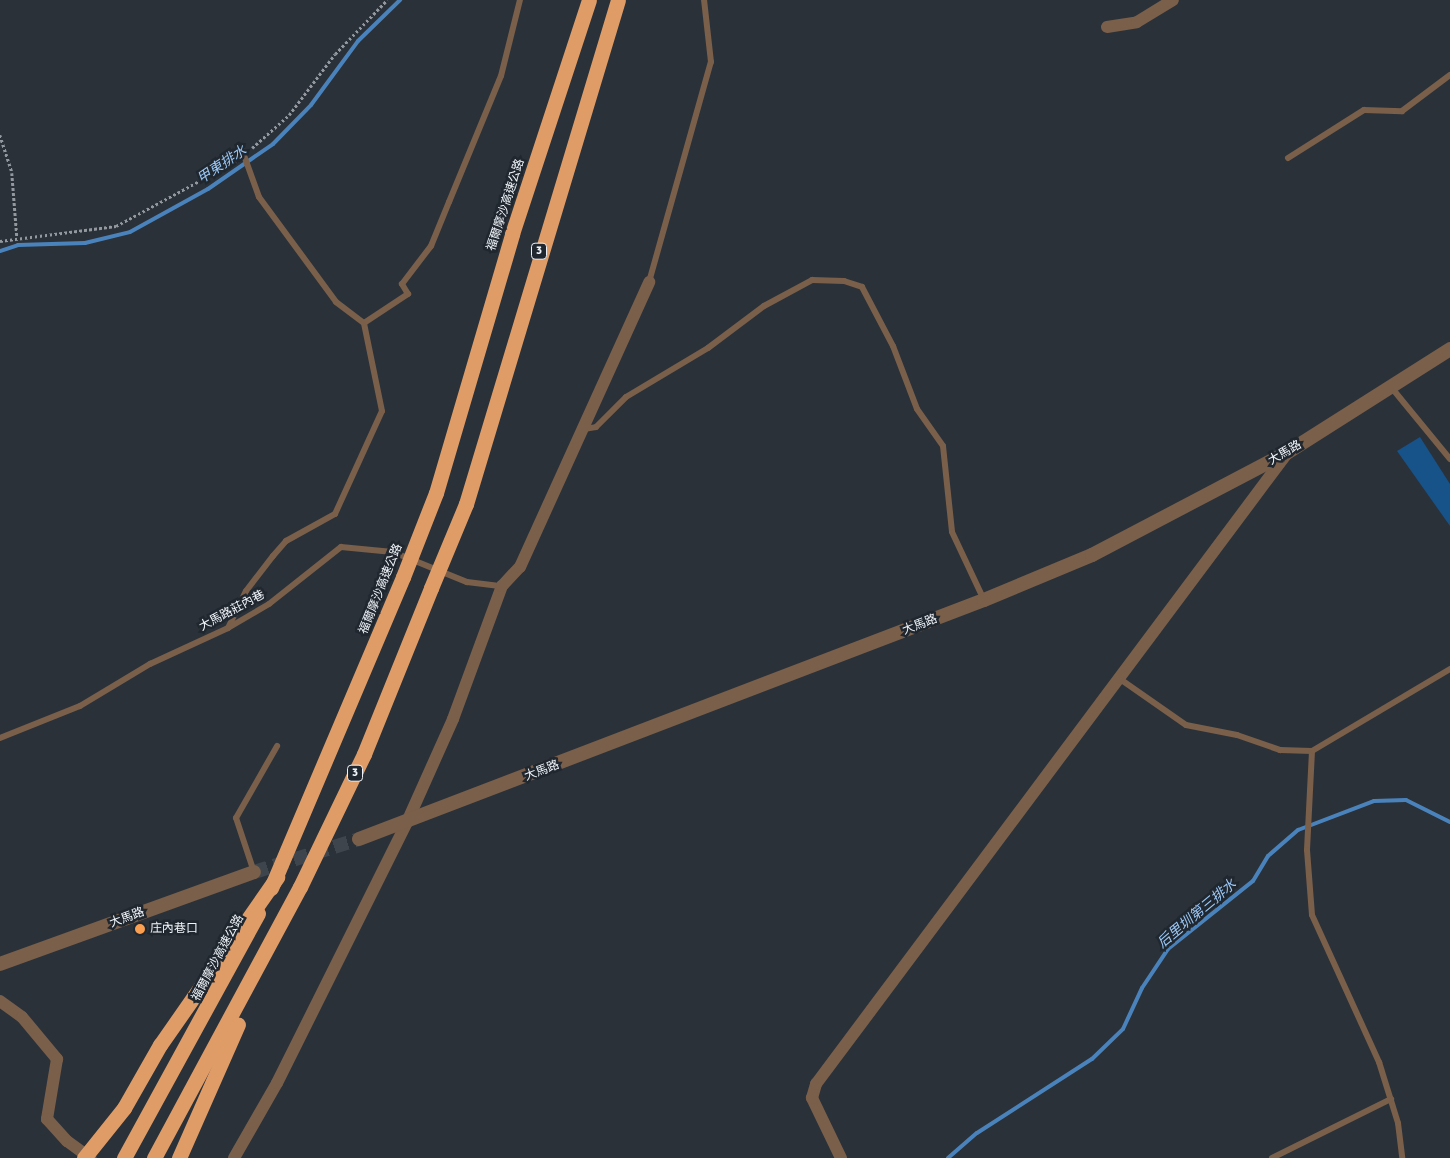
<!DOCTYPE html>
<meta charset="utf-8">
<style>
body{margin:0}
#map{position:relative;width:1450px;height:1158px;overflow:hidden;background:#2a3139;font-family:Signika,"Noto Sans TC",sans-serif}
div>[style]{position:absolute}
[style*='--x']{left:calc(var(--x)*1px);top:calc(var(--y)*1px);width:calc(var(--w)*1px);rotate:calc(var(--a)*1deg)}
.stream>*{height:4px;margin:-2px;padding:0 2px;transform-origin:2px;border-radius:2px;background:#4a83bc}
.building>*{inset:0;background:#175288}
.tertiary-tunnel>*{height:14px;margin-top:-7px;transform-origin:0;background:repeating-linear-gradient(90deg,#3e454c 0 14px,transparent 0 21px)}
.path>*{height:2.5px;margin-top:-1.25px;transform-origin:0;background:repeating-linear-gradient(90deg,#93989f 0 2.5px,transparent 0 5px)}
.service>*{height:6px;margin:-3px;padding:0 3px;transform-origin:3px;border-radius:3px;background:#7a5f4a}
.minor>*{height:12px;margin:-6px;padding:0 6px;transform-origin:6px;border-radius:6px;background:#7a5f4a}
.tertiary>*{height:14px;margin:-7px;padding:0 7px;transform-origin:7px;border-radius:7px;background:#7a5f4a}
.motorway>*{height:15px;margin:-7.5px;padding:0 7.5px;transform-origin:7.5px;border-radius:7.5px;background:#df9c67}
.motorway-bridge>*{height:15px;margin:-7.5px;padding:0 7.5px;transform-origin:7.5px;border-radius:7.5px;background:#df9c67}
.dots>*{width:14px;height:14px;translate:-50% -50%;box-sizing:border-box;border:2px solid #20272f;border-radius:50%}
span{translate:-50% -50%;white-space:nowrap;text-align:center;line-height:1.15;-webkit-text-stroke:5px #20272f;paint-order:stroke}
.shield-label span{padding:1px 4px;background:#20272f;border:1px solid;border-radius:4px;-webkit-text-stroke-width:0}
.shield-label{font-size:11px;color:#f0f5fa;font-weight:700}
.street-label{font-size:12px;color:#f0f5fa}
.poi-label{font-size:12px;color:#f0f5fa}
.left{translate:0 -50%;text-align:left}
.water-label{font-size:14px;color:#9bc8f6;font-style:italic}
</style>
<div id="map">
<div class="stream">
<i style="--x:0;--y:251;--w:19;--a:-18"></i>
<i style="--x:18;--y:245;--w:67;--a:-1.7"></i>
<i style="--x:85;--y:243;--w:46;--a:-13.7"></i>
<i style="--x:130;--y:232;--w:89;--a:-28.9"></i>
<i style="--x:208;--y:189;--w:79;--a:-34.7"></i>
<i style="--x:273;--y:144;--w:54;--a:-45.7"></i>
<i style="--x:311;--y:105;--w:79;--a:-53.7"></i>
<i style="--x:358;--y:41;--w:59;--a:-44.3"></i>
<i style="--x:948;--y:1158;--w:38;--a:-41"></i>
<i style="--x:977;--y:1133;--w:137;--a:-32.8"></i>
<i style="--x:1092;--y:1059;--w:43;--a:-44.1"></i>
<i style="--x:1123;--y:1029;--w:45;--a:-65.1"></i>
<i style="--x:1142;--y:988;--w:47;--a:-56.3"></i>
<i style="--x:1168;--y:949;--w:109;--a:-38.7"></i>
<i style="--x:1253;--y:881;--w:29;--a:-59"></i>
<i style="--x:1268;--y:856;--w:40;--a:-41"></i>
<i style="--x:1298;--y:830;--w:81;--a:-20.9"></i>
<i style="--x:1374;--y:801;--w:32;--a:-2"></i>
<i style="--x:1406;--y:800;--w:49;--a:26.6"></i>
</div>
<div class="building">
<i style="clip-path:polygon(1420px 437px,1450px 484px,1450px 526px,1397px 451px)"></i>
</div>
<div class="tertiary-tunnel">
<i style="--x:254;--y:872;--w:110;--a:-17.4"></i>
</div>
<div class="path">
<i style="--x:0;--y:135;--w:40;--a:72"></i>
<i style="--x:12;--y:173;--w:64;--a:85.5"></i>
<i style="--x:252;--y:148;--w:50;--a:-41.7"></i>
<i style="--x:289;--y:115;--w:76;--a:-53"></i>
<i style="--x:335;--y:54;--w:75;--a:-46.1"></i>
<i style="--x:0;--y:241;--w:117;--a:-7.4"></i>
<i style="--x:116;--y:226;--w:136;--a:-28.4"></i>
</div>
<div class="service">
<i style="--x:241;--y:147;--w:53;--a:70.2"></i>
<i style="--x:259;--y:197;--w:130;--a:53.7"></i>
<i style="--x:336;--y:302;--w:35;--a:37"></i>
<i style="--x:1288;--y:158;--w:90;--a:-32.3"></i>
<i style="--x:1364;--y:110;--w:38;--a:2"></i>
<i style="--x:1402;--y:111;--w:60;--a:-36.9"></i>
<i style="--x:649;--y:282;--w:229;--a:-74.3"></i>
<i style="--x:711;--y:62;--w:62;--a:-96.4"></i>
<i style="--x:1391;--y:387;--w:93;--a:50.7"></i>
<i style="--x:584;--y:429;--w:12;--a:-9"></i>
<i style="--x:596;--y:427;--w:42;--a:-45"></i>
<i style="--x:626;--y:397;--w:96;--a:-30.9"></i>
<i style="--x:708;--y:348;--w:70;--a:-36.9"></i>
<i style="--x:764;--y:306;--w:55;--a:-28.4"></i>
<i style="--x:812;--y:280;--w:32;--a:2"></i>
<i style="--x:844;--y:281;--w:19;--a:18"></i>
<i style="--x:862;--y:287;--w:67;--a:62.3"></i>
<i style="--x:893;--y:346;--w:67;--a:69.1"></i>
<i style="--x:917;--y:409;--w:45;--a:54.9"></i>
<i style="--x:943;--y:446;--w:86;--a:84"></i>
<i style="--x:952;--y:532;--w:75;--a:64.8"></i>
<i style="--x:228;--y:628;--w:41;--a:-64.1"></i>
<i style="--x:246;--y:591;--w:44;--a:-52.4"></i>
<i style="--x:273;--y:556;--w:20;--a:-49"></i>
<i style="--x:286;--y:541;--w:56;--a:-28.9"></i>
<i style="--x:335;--y:514;--w:113;--a:-65.5"></i>
<i style="--x:382;--y:411;--w:90;--a:-101.6"></i>
<i style="--x:364;--y:323;--w:53;--a:-33.4"></i>
<i style="--x:408;--y:294;--w:12;--a:-121"></i>
<i style="--x:402;--y:284;--w:48;--a:-52.7"></i>
<i style="--x:431;--y:246;--w:48;--a:-67.8"></i>
<i style="--x:449;--y:202;--w:136;--a:-67.6"></i>
<i style="--x:501;--y:76;--w:78;--a:-76"></i>
<i style="--x:1120;--y:679;--w:80;--a:34.9"></i>
<i style="--x:1186;--y:725;--w:52;--a:11.1"></i>
<i style="--x:1237;--y:735;--w:46;--a:19.2"></i>
<i style="--x:1280;--y:750;--w:32;--a:2"></i>
<i style="--x:1312;--y:751;--w:161;--a:-30.7"></i>
<i style="--x:0;--y:738;--w:86;--a:-21.8"></i>
<i style="--x:80;--y:706;--w:82;--a:-31"></i>
<i style="--x:150;--y:664;--w:86;--a:-24.8"></i>
<i style="--x:228;--y:628;--w:48;--a:-30.3"></i>
<i style="--x:269;--y:604;--w:92;--a:-38.4"></i>
<i style="--x:341;--y:547;--w:52;--a:5.5"></i>
<i style="--x:393;--y:552;--w:80;--a:22.1"></i>
<i style="--x:467;--y:582;--w:35;--a:7"></i>
<i style="--x:1312;--y:751;--w:99;--a:92.9"></i>
<i style="--x:1307;--y:850;--w:65;--a:85.6"></i>
<i style="--x:1312;--y:915;--w:162;--a:65.5"></i>
<i style="--x:1379;--y:1062;--w:64;--a:72.7"></i>
<i style="--x:1398;--y:1123;--w:35;--a:83"></i>
<i style="--x:254;--y:872;--w:57;--a:-108.4"></i>
<i style="--x:236;--y:818;--w:83;--a:-60.3"></i>
<i style="--x:1272;--y:1158;--w:133;--a:-26.4"></i>
</div>
<div class="minor">
<i style="--x:1107;--y:27;--w:30;--a:-9"></i>
<i style="--x:1137;--y:22;--w:42;--a:-31.4"></i>
<i style="--x:0;--y:1001;--w:27;--a:36"></i>
<i style="--x:22;--y:1017;--w:55;--a:50.2"></i>
<i style="--x:57;--y:1059;--w:61;--a:99.5"></i>
<i style="--x:47;--y:1119;--w:30;--a:48"></i>
<i style="--x:67;--y:1141;--w:29;--a:36"></i>
<i style="--x:234;--y:1158;--w:86;--a:-60.2"></i>
<i style="--x:277;--y:1083;--w:292;--a:-63.5"></i>
<i style="--x:407;--y:822;--w:113;--a:-65.9"></i>
<i style="--x:453;--y:719;--w:142;--a:-69.8"></i>
<i style="--x:502;--y:586;--w:26;--a:-47"></i>
<i style="--x:520;--y:567;--w:313;--a:-65.6"></i>
<i style="--x:841;--y:1158;--w:67;--a:-115.8"></i>
<i style="--x:812;--y:1098;--w:15;--a:-74"></i>
<i style="--x:816;--y:1084;--w:789;--a:-53.25"></i>
</div>
<div class="tertiary">
<i style="--x:359;--y:839;--w:669;--a:-20.93"></i>
<i style="--x:984;--y:600;--w:117;--a:-22.6"></i>
<i style="--x:1092;--y:555;--w:221;--a:-27.7"></i>
<i style="--x:1288;--y:452;--w:192;--a:-32.4"></i>
<i style="--x:0;--y:964;--w:270;--a:-19.9"></i>
</div>
<div class="motorway">
<i style="--x:436;--y:493;--w:270;--a:-73.6"></i>
<i style="--x:512;--y:234;--w:246;--a:-71.8"></i>
<i style="--x:466;--y:504;--w:526;--a:-73.22"></i>
<i style="--x:271;--y:888;--w:338;--a:-67"></i>
<i style="--x:124;--y:1158;--w:279;--a:-61.3"></i>
<i style="--x:154;--y:1158;--w:308;--a:-61.7"></i>
<i style="--x:300;--y:887;--w:148;--a:-64.3"></i>
<i style="--x:364;--y:754;--w:179;--a:-68"></i>
<i style="--x:179;--y:1158;--w:146;--a:-66.2"></i>
</div>
<div class="motorway-bridge">
<i style="--x:403;--y:577;--w:90;--a:-68.6"></i>
<i style="--x:431;--y:588;--w:91;--a:-67.4"></i>
<i style="--x:84;--y:1158;--w:64;--a:-51.3"></i>
<i style="--x:124;--y:1108;--w:73;--a:-60.3"></i>
<i style="--x:160;--y:1045;--w:205;--a:-55.1"></i>
</div>
<div class="dots">
<i style="left:140px;top:929px;background:#fa9f4f"></i>
</div>
<div class="shield-label">
<span style="left:539px;top:251px">3</span>
<span style="left:355px;top:773px">3</span>
</div>
<div class="street-label">
<span style="left:506px;top:205px;rotate:-72deg">福爾摩沙高速公路</span>
<span style="left:1285px;top:453px;rotate:-30deg">大馬路</span>
<span style="left:381px;top:589px;rotate:-68deg">福爾摩沙高速公路</span>
<span style="left:232px;top:611px;rotate:-28deg">大馬路莊內巷</span>
<span style="left:920px;top:625px;rotate:-21deg">大馬路</span>
<span style="left:542px;top:771px;rotate:-21deg">大馬路</span>
<span style="left:127px;top:918px;rotate:-20deg">大馬路</span>
<span style="left:218px;top:958px;rotate:-62deg">福爾摩沙高速公路</span>
</div>
<div class="poi-label">
<span class="left" style="left:150px;top:929px">庄內巷口</span>
</div>
<div class="water-label">
<span style="left:222px;top:165px;rotate:-34deg">甲東排水</span>
<span style="left:1197px;top:914px;rotate:-40deg">后里圳第三排水</span>
</div>
</div>
